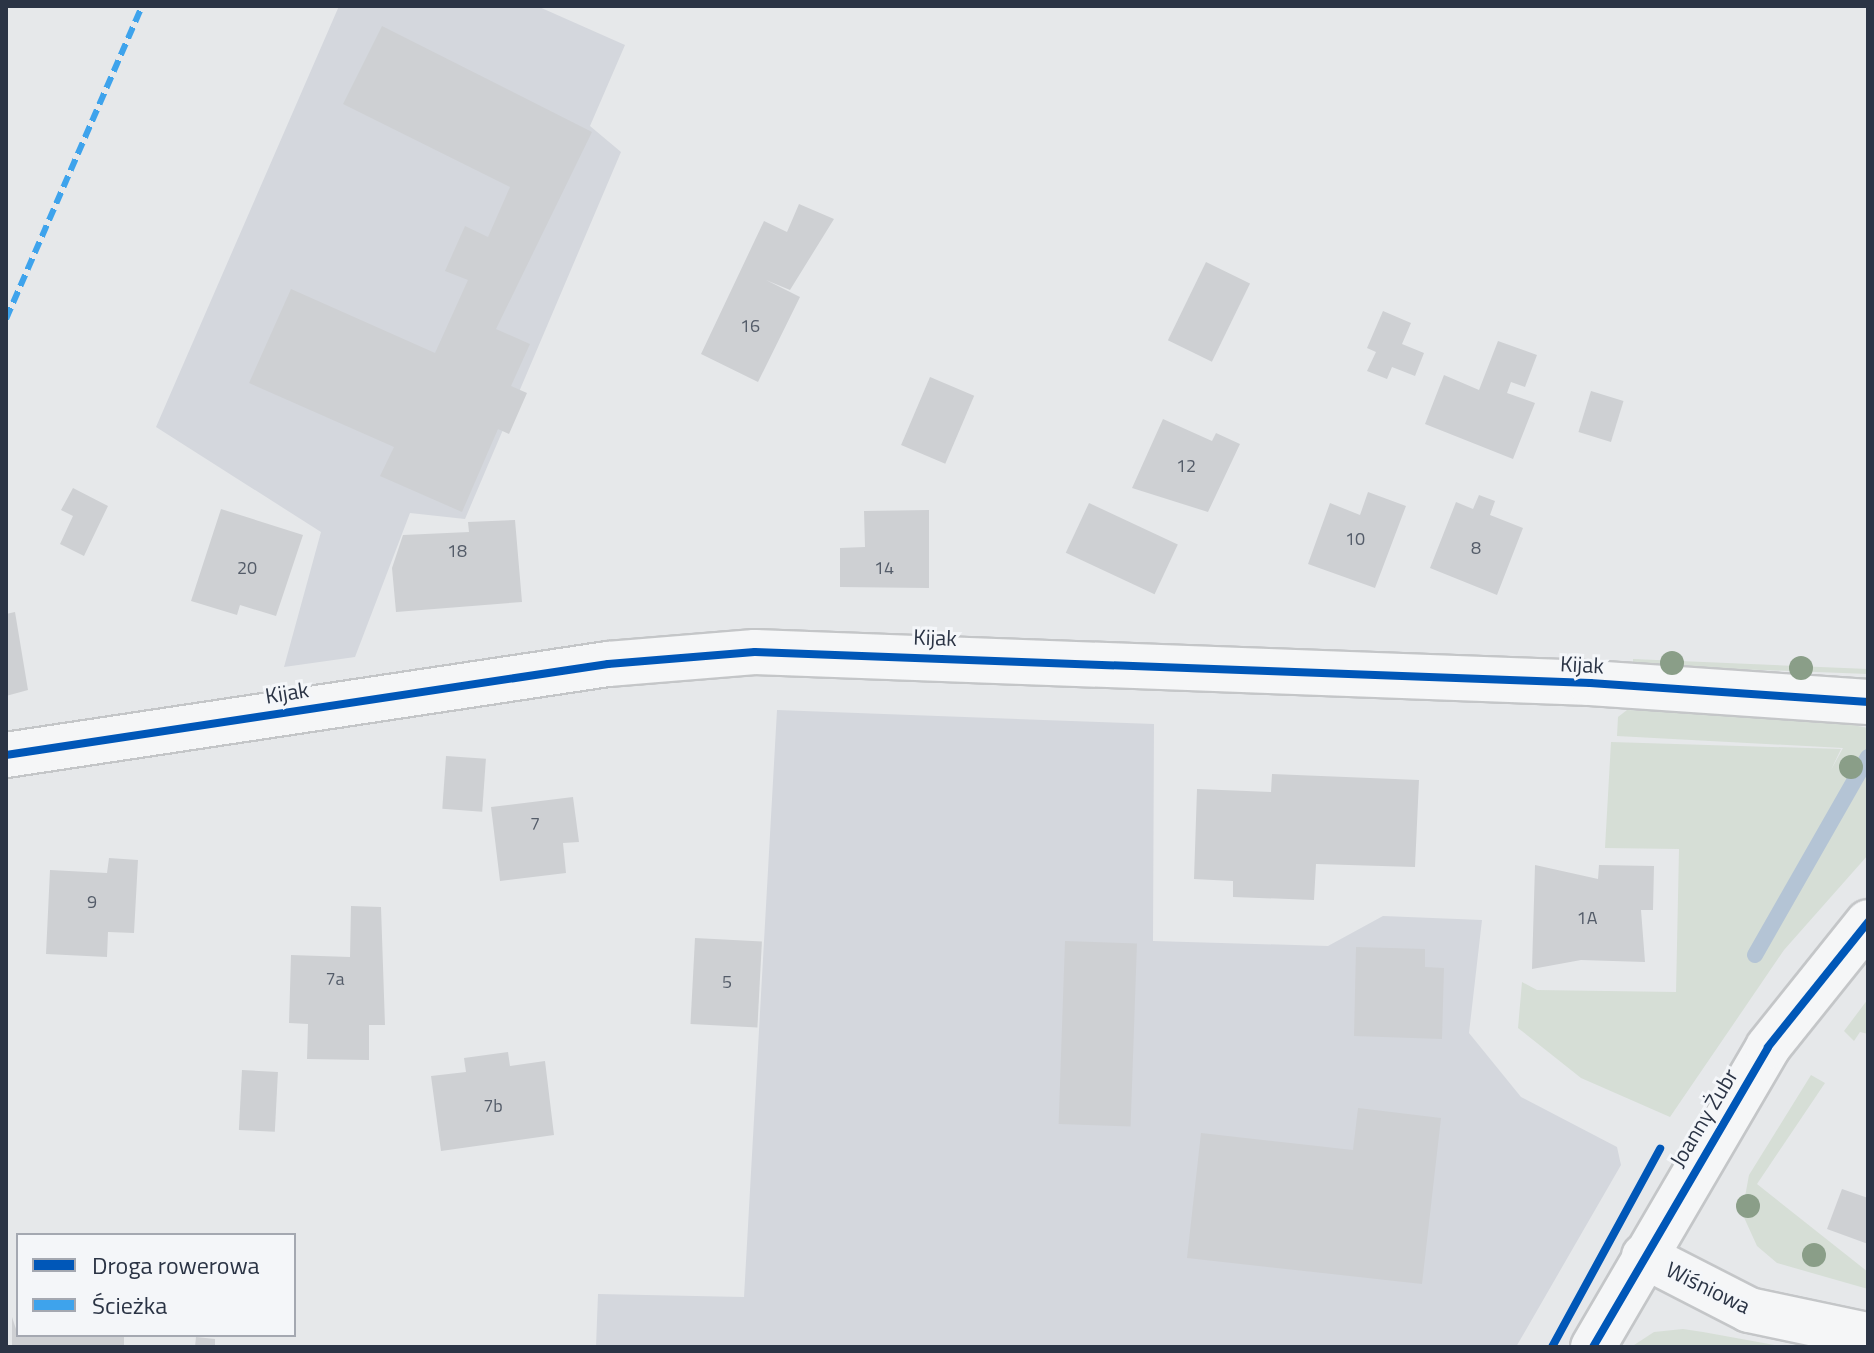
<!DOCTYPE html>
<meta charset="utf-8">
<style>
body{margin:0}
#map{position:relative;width:1874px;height:1353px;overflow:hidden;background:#e6e8ea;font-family:"Titillium Web",sans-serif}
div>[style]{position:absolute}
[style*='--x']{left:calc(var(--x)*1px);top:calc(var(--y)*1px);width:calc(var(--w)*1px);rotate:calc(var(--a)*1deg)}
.built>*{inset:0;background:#d4d7dd}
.green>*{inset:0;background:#d6ded6}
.stream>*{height:16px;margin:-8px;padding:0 8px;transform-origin:8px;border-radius:8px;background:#b4c4d5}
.building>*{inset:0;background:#ced0d3;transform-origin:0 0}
.roads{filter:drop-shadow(2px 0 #c4c6c8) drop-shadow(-2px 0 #c4c6c8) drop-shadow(0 2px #c4c6c8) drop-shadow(0 -2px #c4c6c8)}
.minor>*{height:44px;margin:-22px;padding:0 22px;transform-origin:22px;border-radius:22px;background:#f5f6f7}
.quiet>*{height:6px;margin-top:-3px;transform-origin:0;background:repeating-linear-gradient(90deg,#3ea3ec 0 12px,transparent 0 18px)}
.cycleway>*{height:8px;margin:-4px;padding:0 4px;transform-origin:4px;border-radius:4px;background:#0057b8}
.trees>*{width:24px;height:24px;margin:-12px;border-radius:50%;background:#8a9e88}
span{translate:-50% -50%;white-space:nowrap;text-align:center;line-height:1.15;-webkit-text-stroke:6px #f4f6f9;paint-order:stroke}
.number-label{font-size:18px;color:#545c69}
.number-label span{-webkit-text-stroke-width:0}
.street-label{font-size:22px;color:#2b3445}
.frame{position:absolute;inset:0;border:8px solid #2b3445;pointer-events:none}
.legend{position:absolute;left:16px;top:1233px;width:280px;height:104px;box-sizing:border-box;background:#f4f6f9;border:2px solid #a4a8b1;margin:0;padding:10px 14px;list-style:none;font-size:24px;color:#2b3445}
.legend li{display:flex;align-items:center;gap:16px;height:40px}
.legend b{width:40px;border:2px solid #a4a8b1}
</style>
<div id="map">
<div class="built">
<i style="clip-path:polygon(339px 6px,537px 6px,625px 45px,590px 126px,621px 152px,465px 519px,410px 513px,355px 657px,284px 667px,321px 532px,156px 427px)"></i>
<i style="clip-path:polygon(777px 710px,1154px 724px,1153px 941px,1328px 946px,1383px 916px,1482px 920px,1469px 1033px,1521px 1097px,1617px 1147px,1621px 1165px,1516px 1347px,596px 1347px,598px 1294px,744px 1297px)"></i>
</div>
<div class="green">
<i style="clip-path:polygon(1633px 659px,1868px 669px,1868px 674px,1633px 665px)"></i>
<i style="clip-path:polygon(1627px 710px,1818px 718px,1868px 728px,1868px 855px,1784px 950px,1670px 1117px,1581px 1078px,1518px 1028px,1522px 982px,1537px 990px,1676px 992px,1679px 849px,1605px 848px,1611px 742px,1841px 749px,1831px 770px,1843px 748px,1617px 736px,1618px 717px)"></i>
<i style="clip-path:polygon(1868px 999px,1868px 1034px,1860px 1032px,1854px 1041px,1844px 1031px)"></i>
<i style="clip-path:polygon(1811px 1075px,1825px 1083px,1757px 1184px,1868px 1272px,1868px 1289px,1777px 1263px,1757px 1246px,1742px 1213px,1749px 1175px)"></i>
<i style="clip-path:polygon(1683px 1329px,1703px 1332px,1785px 1347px,1631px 1347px,1654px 1332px)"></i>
</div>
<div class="stream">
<i style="--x:1755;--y:955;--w:228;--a:-60.3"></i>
</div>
<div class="building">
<i style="clip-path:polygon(382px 26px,592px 132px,496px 329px,530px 344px,511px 386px,527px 393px,509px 434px,498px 429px,462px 512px,380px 476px,394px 447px,249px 383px,291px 289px,435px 353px,468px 280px,445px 271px,465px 226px,488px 237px,510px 187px,343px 104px)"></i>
<i style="clip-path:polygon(799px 204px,834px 219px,790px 290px,766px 280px,800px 297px,758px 382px,701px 354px,764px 221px,787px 232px)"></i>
<i style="left:1206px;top:262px;width:49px;height:87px;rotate:26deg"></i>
<i style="clip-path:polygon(1383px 311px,1411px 323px,1402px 344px,1424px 353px,1415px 376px,1392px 367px,1387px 379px,1367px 371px,1376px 352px,1367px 348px)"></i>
<i style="clip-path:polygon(1498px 341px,1537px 355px,1525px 387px,1511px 382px,1507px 393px,1535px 403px,1513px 459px,1425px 424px,1444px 375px,1479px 390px)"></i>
<i style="left:930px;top:377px;width:48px;height:74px;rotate:23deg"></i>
<i style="left:1591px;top:391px;width:34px;height:43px;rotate:17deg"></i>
<i style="clip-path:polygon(1163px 419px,1212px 441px,1216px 433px,1240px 444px,1208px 512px,1132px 488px)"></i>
<i style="clip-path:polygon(73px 488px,108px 506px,84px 556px,60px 544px,73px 516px,61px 510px)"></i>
<i style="clip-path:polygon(1368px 492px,1406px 506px,1375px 588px,1308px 564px,1330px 503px,1360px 515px)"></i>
<i style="clip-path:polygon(1479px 495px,1495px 501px,1490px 515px,1523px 528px,1497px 595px,1430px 568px,1456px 502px,1473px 509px)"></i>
<i style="left:1089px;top:503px;width:98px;height:55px;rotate:25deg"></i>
<i style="clip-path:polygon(221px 509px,303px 535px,276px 616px,240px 605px,237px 615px,191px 601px)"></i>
<i style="clip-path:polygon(929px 510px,929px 588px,840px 587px,840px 548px,865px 547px,864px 511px)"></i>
<i style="clip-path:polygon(515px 520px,522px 602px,396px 612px,392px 568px,403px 535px,469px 532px,468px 522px)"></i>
<i style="clip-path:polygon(15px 612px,28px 690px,6px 696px,6px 614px)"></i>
<i style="left:446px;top:756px;width:40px;height:53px;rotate:4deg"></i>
<i style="clip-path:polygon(1272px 774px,1419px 780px,1415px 867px,1316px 864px,1314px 900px,1233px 897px,1233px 881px,1194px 879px,1197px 789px,1271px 792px)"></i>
<i style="clip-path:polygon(573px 797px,579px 842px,563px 843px,566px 873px,500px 881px,491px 807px)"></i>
<i style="clip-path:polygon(109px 858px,138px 860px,134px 933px,108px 932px,107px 957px,46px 954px,50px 870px,107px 873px)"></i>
<i style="clip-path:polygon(1535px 865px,1598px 879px,1599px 865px,1654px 866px,1653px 910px,1641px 910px,1645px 962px,1581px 960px,1532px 969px)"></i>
<i style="clip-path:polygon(351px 906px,381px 907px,385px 1025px,369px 1025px,369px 1060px,307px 1059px,308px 1024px,289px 1023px,291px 955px,350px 957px)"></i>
<i style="left:695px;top:938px;width:67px;height:86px;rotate:3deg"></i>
<i style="left:1065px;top:941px;width:72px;height:183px;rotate:2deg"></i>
<i style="clip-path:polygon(1356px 947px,1425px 949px,1425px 967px,1444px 968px,1442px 1039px,1354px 1036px)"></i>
<i style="clip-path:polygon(508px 1052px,510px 1066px,545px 1061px,554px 1135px,441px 1151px,431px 1076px,466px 1072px,464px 1058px)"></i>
<i style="left:242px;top:1070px;width:36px;height:60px;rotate:3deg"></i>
<i style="clip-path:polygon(1358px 1108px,1441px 1118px,1422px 1284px,1187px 1258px,1201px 1133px,1353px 1150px)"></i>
<i style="clip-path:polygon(1842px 1189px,1868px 1198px,1868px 1244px,1827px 1229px)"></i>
<i style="clip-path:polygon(12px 1317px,18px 1335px,124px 1335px,124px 1347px,12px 1347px)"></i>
<i style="clip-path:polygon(196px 1337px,215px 1339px,215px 1347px,195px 1347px)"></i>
</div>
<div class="roads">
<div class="minor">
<i style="--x:6;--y:755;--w:609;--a:-8.6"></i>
<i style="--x:608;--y:664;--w:147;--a:-4.7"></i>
<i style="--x:755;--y:652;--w:836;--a:2.13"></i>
<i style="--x:1590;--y:683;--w:279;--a:3.9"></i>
<i style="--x:1644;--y:1256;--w:118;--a:27.2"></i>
<i style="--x:1749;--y:1310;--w:122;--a:11.9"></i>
<i style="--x:1593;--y:1347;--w:347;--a:-59.7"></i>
<i style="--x:1768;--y:1047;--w:160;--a:-51.3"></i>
</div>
</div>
<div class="quiet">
<i style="--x:6;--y:319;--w:341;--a:-66.5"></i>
</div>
<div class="cycleway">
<i style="--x:6;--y:755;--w:609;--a:-8.6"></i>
<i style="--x:608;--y:664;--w:147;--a:-4.7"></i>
<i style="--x:755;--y:652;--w:836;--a:2.13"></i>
<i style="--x:1590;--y:683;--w:279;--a:3.9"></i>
<i style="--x:1552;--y:1347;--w:226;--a:-61.4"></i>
<i style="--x:1593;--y:1347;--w:347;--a:-59.7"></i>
<i style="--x:1768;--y:1047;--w:160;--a:-51.3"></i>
</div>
<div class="trees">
<i style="left:1672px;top:663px"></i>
<i style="left:1801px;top:668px"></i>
<i style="left:1851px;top:767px"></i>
<i style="left:1748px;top:1206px"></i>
<i style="left:1814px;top:1255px"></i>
</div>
<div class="number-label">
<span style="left:750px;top:326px">16</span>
<span style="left:1186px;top:466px">12</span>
<span style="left:1355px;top:539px">10</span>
<span style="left:1476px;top:548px">8</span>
<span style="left:457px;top:551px">18</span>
<span style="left:247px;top:568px">20</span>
<span style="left:884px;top:568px">14</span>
<span style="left:535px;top:824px">7</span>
<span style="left:92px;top:902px">9</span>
<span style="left:1587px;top:918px">1A</span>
<span style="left:335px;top:979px">7a</span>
<span style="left:727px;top:982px">5</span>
<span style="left:493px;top:1106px">7b</span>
</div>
<div class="street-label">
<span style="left:935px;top:638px;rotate:2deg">Kijak</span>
<span style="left:1582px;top:665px;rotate:3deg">Kijak</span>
<span style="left:287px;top:693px;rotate:-9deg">Kijak</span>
<span style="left:1704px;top:1118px;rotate:-59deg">Joanny Żubr</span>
<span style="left:1708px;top:1288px;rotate:26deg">Wiśniowa</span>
</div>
<div class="frame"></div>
<ul class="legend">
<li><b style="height:10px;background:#0057b8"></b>Droga rowerowa</li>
<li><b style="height:10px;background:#3ea3ec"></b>Ścieżka</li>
</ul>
</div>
